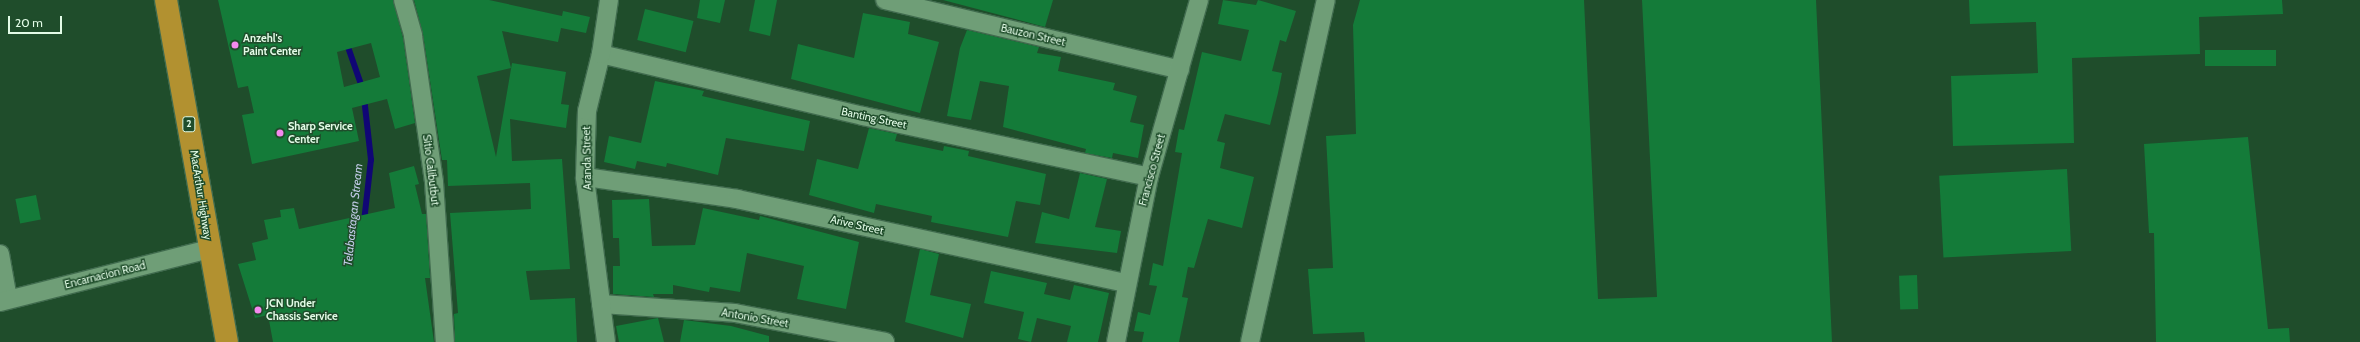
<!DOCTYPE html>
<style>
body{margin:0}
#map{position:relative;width:2360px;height:342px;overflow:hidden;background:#1f4d2b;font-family:Cabin,sans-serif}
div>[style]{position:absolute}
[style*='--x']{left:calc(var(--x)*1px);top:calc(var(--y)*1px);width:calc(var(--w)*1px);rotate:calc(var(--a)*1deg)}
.stream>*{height:5.5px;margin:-2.75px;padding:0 2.75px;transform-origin:2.75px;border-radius:2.75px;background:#100675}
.building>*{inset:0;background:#147b39;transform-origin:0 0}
.roads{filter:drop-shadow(1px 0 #406b4e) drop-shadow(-1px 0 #406b4e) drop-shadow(0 1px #406b4e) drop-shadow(0 -1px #406b4e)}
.minor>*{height:18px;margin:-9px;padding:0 9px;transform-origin:9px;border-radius:9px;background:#6f9e77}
.highway>*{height:22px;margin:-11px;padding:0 11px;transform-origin:11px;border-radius:11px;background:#b29130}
.dots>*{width:11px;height:11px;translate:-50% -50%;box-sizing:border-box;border:2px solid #1f4d2b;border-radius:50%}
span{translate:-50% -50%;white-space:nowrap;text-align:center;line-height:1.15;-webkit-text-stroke:3px #1f4d2b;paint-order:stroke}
.shield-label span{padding:1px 3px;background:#1f4d2b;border:1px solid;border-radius:3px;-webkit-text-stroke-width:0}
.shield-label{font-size:10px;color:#e3fce7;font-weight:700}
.street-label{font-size:11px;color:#e3fce7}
.poi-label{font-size:11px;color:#e3fce7;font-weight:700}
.left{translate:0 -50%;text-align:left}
.water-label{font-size:12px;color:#c2cbe7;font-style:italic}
.scale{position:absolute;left:8px;top:16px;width:54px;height:18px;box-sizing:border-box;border:2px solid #e3fce7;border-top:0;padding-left:5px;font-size:12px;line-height:14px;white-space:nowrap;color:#e3fce7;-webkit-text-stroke:3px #1f4d2b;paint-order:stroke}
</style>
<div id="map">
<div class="stream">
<i style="--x:347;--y:43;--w:49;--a:70.8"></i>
<i style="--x:364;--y:222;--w:62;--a:-83.6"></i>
<i style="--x:371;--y:160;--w:62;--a:-96.4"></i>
</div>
<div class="building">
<i style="clip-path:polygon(evenodd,218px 0,393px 0,403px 38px,415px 123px,395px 129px,387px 99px,352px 108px,359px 141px,252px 164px,242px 115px,254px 113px,248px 86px,238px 88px,218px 0,371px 43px,380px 77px,344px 87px,337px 52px,371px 43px)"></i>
<i style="clip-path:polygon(414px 0,489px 0,562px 16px,563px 11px,590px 17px,586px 33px,561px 28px,558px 42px,502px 31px,511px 68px,477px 76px,496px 157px,512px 63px,566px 72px,561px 104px,569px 105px,566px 128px,510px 119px,512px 161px,562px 159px,570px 269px,526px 271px,530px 300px,575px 298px,577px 342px,455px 342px,454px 314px,458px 313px,450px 213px,531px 209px,530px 183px,448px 186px,447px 160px,442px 160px,423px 34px)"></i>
<i style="clip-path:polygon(700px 0,725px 0,720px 23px,697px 18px)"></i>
<i style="clip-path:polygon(755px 0,777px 0,770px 36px,749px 31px)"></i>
<i style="clip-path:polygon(943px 0,1053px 0,1045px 27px)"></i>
<i style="clip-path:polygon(1223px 0,1256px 5px,1258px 0,1296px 11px,1286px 42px,1280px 40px,1272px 71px,1282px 73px,1278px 93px,1270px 125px,1225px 114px,1217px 141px,1225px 143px,1220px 168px,1254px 177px,1242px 228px,1208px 219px,1194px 268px,1188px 267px,1182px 297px,1188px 298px,1179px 342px,1142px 342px,1144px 332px,1134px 331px,1138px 312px,1150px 315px,1157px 286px,1149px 285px,1153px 263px,1163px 266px,1182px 153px,1175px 152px,1179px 129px,1184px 130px,1202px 52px,1241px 61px,1249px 30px,1218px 24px)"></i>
<i style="clip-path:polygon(1360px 0,1584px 0,1598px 299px,1657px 297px,1642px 0,1816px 0,1832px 342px,1365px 342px,1364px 332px,1313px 334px,1308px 269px,1333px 268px,1326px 136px,1356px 134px,1353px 25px)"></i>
<i style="clip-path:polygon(1969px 0,2282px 0,2283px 14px,2199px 17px,2200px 54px,2072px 58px,2074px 143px,1953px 146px,1951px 76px,2038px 73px,2036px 22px,1970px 24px)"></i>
<i style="left:645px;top:9px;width:50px;height:32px;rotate:14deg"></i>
<i style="clip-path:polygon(863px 13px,910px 22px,908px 34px,939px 42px,920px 113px,791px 79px,798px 44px,854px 58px)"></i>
<i style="clip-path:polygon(967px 30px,1039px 47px,1037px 53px,1061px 57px,1058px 71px,1115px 83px,1113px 90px,1137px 96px,1130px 122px,1144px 125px,1138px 158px,1113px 153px,1112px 158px,1085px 153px,1086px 149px,1003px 127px,1009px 86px,980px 81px,971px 120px,947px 116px,960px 48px)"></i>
<i style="left:2276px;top:50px;width:16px;height:71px;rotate:90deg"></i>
<i style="clip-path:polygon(655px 81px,704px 91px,702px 96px,810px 121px,804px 151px,726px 138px,718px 175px,667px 163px,666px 167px,637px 161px,635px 169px,604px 162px,609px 136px,641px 143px)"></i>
<i style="clip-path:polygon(869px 128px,897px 134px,895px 141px,943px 151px,944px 146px,969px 151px,968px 156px,1046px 174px,1040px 205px,1016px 201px,1008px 237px,931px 222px,932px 216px,876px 204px,874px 213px,809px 195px,817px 159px,858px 169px)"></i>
<i style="clip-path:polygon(2248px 137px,2268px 329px,2289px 328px,2290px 342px,2156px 342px,2154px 233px,2149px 233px,2144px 144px)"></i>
<i style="clip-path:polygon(414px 166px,419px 184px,415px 185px,422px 214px,426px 214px,430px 278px,425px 278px,434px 342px,273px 342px,268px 315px,255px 318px,238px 264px,256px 260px,252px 243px,268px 239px,264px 220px,281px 217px,280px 210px,294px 208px,299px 229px,395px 208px,389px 173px)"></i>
<i style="left:2067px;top:169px;width:82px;height:128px;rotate:87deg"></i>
<i style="clip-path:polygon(1080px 173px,1107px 179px,1095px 227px,1121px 231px,1117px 253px,1035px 243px,1042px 212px,1069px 219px)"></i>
<i style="left:36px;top:195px;width:25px;height:21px;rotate:79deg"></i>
<i style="clip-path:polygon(649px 199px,652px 246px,695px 245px,703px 208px,759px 220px,760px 216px,859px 242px,846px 309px,797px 299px,804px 266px,747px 253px,740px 292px,710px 287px,709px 292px,673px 285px,673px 294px,653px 294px,654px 297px,613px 294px,613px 266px,620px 266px,619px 238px,613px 238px,612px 200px)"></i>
<i style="clip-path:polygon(920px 249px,939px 254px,930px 295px,971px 304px,963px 338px,905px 322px)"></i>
<i style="clip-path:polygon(991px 271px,1047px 283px,1044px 294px,1070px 300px,1074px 285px,1109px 293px,1098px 342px,1067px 342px,1071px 326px,1037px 318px,1031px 342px,1018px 339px,1024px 312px,984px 303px)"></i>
<i style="left:1917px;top:275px;width:34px;height:18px;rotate:88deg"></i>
<i style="clip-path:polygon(658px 318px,664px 342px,619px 342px,616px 326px)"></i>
<i style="clip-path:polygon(684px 320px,731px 326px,769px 336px,769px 342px,680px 342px)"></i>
</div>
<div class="roads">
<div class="minor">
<i style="--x:403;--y:0;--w:37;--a:74"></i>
<i style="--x:413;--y:36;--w:148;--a:81.8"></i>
<i style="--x:434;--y:182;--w:160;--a:86.1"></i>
<i style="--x:885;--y:0;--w:303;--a:13.3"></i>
<i style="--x:601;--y:54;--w:269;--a:13.3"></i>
<i style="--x:863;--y:116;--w:292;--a:12"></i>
<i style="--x:585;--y:177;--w:154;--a:8.2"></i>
<i style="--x:737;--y:199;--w:399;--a:12.2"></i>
<i style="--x:0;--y:254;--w:46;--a:79.9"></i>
<i style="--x:0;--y:302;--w:217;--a:-14.2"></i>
<i style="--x:601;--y:304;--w:134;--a:3.8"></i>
<i style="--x:735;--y:313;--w:153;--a:10.9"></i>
<i style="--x:606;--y:342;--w:166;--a:-97.3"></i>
<i style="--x:585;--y:177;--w:66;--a:-88.3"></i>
<i style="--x:587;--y:111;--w:59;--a:-76.2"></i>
<i style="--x:601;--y:54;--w:55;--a:-81.6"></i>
<i style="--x:1116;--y:342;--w:168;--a:-78.7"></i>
<i style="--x:1149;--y:177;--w:184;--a:-74.2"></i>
<i style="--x:1250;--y:342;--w:350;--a:-77.5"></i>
</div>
<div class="highway">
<i style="--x:166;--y:0;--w:347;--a:79.9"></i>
</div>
</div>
<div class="dots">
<i style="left:235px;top:45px;background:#f589ee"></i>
<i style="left:280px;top:133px;background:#f589ee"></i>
<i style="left:258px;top:310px;background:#f589ee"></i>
</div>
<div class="shield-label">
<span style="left:189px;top:124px">2</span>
</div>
<div class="street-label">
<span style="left:1033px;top:35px;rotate:13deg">Bauzon Street</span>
<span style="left:874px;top:118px;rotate:12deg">Banting Street</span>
<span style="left:587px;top:158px;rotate:-91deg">Aranda Street</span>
<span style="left:431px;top:170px;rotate:83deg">Sitio Calibutbut</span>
<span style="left:1152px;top:170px;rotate:-75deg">Francisco Street</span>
<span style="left:201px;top:195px;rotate:81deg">MacArthur Highway</span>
<span style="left:857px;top:225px;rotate:13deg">Arive Street</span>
<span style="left:105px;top:275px;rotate:-14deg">Encarnacion Road</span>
<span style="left:755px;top:318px;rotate:10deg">Antonio Street</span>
</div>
<div class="poi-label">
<span class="left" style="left:243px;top:45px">Anzehl's<br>Paint Center</span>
<span class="left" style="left:288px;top:133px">Sharp Service<br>Center</span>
<span class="left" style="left:266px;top:310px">JCN Under<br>Chassis Service</span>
</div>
<div class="water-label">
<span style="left:353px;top:215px;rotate:-84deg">Telabastagan Stream</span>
</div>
<div class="scale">20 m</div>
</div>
